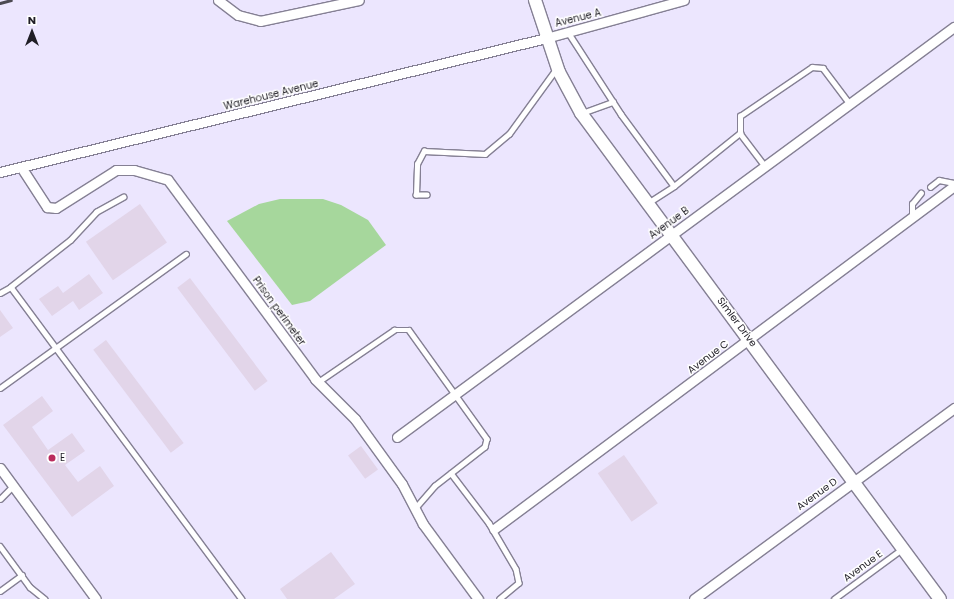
<!DOCTYPE html>
<style>
body{margin:0}
#map{position:relative;width:954px;height:599px;overflow:hidden;background:#f5f3fc;font-family:Poppins,sans-serif}
div>[style]{position:absolute}
[style*='--x']{left:calc(var(--x)*1px);top:calc(var(--y)*1px);width:calc(var(--w)*1px);rotate:calc(var(--a)*1deg)}
.built>*{inset:0;background:#ece6fe;transform-origin:0 0}
.green>*{inset:0;background:#a6d79c}
.building>*{inset:0;background:#e2d5e9;transform-origin:0 0}
.roads{filter:drop-shadow(1px 0 #858094) drop-shadow(-1px 0 #858094) drop-shadow(0 1px #858094) drop-shadow(0 -1px #858094)}
.service>*{height:4.5px;margin:-2.25px;padding:0 2.25px;transform-origin:2.25px;border-radius:2.25px;background:#fff}
.minor>*{height:9px;margin:-4.5px;padding:0 4.5px;transform-origin:4.5px;border-radius:4.5px;background:#fff}
.tertiary>*{height:12px;margin:-6px;padding:0 6px;transform-origin:6px;border-radius:6px;background:#fff}
.rail>*{height:2.5px;margin:-1.25px;padding:0 1.25px;transform-origin:1.25px;border-radius:1.25px;background:#4c4a52}
.dots>*{width:11px;height:11px;translate:-50% -50%;box-sizing:border-box;border:2px solid #fff;border-radius:50%}
span{translate:-50% -50%;white-space:nowrap;text-align:center;line-height:1.15;-webkit-text-stroke:3px #fff;paint-order:stroke}
.street-label{font-size:10px;color:#201e26}
.poi-label{font-size:10px;color:#201e26}
.left{translate:0 -50%;text-align:left}
.north{position:absolute;left:12px;top:12px;width:40px;height:40px;-webkit-text-stroke:3px #fff;paint-order:stroke;rotate:0deg;font-size:11px;font-weight:700;line-height:16px;text-align:center;color:#201e26}
.north::after{content:'';display:block;margin:auto;width:14px;height:18px;background:#201e26;clip-path:polygon(50% 0,100% 100%,50% 72%,0 100%)}
</style>
<div id="map">
<div class="built">
<i style="left:0;top:0;width:954px;height:599px"></i>
</div>
<div class="green">
<i style="clip-path:polygon(280px 199px,323px 199px,341px 205px,368px 220px,386px 245px,310px 301px,292px 305px,227px 221px,259px 204px)"></i>
</div>
<div class="building">
<i style="left:140px;top:204px;width:47px;height:66px;rotate:55deg"></i>
<i style="clip-path:polygon(89px 274px,103px 293px,79px 310px,73px 301px,52px 316px,39px 299px,58px 286px,63px 293px)"></i>
<i style="left:190px;top:278px;width:129px;height:16px;rotate:53deg"></i>
<i style="clip-path:polygon(0 310px,13px 328px,0 337px)"></i>
<i style="left:106px;top:340px;width:129px;height:16px;rotate:53deg"></i>
<i style="clip-path:polygon(42px 396px,53px 411px,32px 427px,48px 450px,72px 433px,85px 451px,65px 465px,78px 482px,100px 466px,114px 486px,72px 517px,3px 425px)"></i>
<i style="left:361px;top:446px;width:29px;height:16px;rotate:54deg"></i>
<i style="left:624px;top:455px;width:59px;height:32px;rotate:55deg"></i>
<i style="clip-path:polygon(331px 552px,355px 584px,334px 599px,287px 599px,280px 589px)"></i>
</div>
<div class="roads">
<div class="service">
<i style="--x:568;--y:32;--w:98;--a:57.1"></i>
<i style="--x:621;--y:114;--w:89;--a:53.6"></i>
<i style="--x:674;--y:186;--w:85;--a:-38.8"></i>
<i style="--x:740;--y:133;--w:17;--a:-90"></i>
<i style="--x:740;--y:116;--w:87;--a:-34.2"></i>
<i style="--x:812;--y:67;--w:11;--a:5"></i>
<i style="--x:823;--y:68;--w:45;--a:53.1"></i>
<i style="--x:582;--y:113;--w:33;--a:-20"></i>
<i style="--x:740;--y:133;--w:41;--a:52.9"></i>
<i style="--x:930;--y:187;--w:11;--a:-38"></i>
<i style="--x:939;--y:180;--w:15;--a:11"></i>
<i style="--x:427;--y:195;--w:11;--a:180"></i>
<i style="--x:416;--y:195;--w:31;--a:-88"></i>
<i style="--x:417;--y:164;--w:15;--a:-62"></i>
<i style="--x:424;--y:151;--w:61;--a:2.8"></i>
<i style="--x:485;--y:154;--w:31;--a:-40"></i>
<i style="--x:509;--y:134;--w:80;--a:-54.1"></i>
<i style="--x:124;--y:197;--w:31;--a:151"></i>
<i style="--x:97;--y:212;--w:38;--a:133"></i>
<i style="--x:71;--y:240;--w:76;--a:141.9"></i>
<i style="--x:11;--y:287;--w:388;--a:53.5"></i>
<i style="--x:648;--y:203;--w:31;--a:-33"></i>
<i style="--x:912;--y:218;--w:14;--a:-90"></i>
<i style="--x:912;--y:204;--w:14;--a:-51"></i>
<i style="--x:0;--y:293;--w:13;--a:-29"></i>
<i style="--x:318;--y:382;--w:92;--a:-34.4"></i>
<i style="--x:394;--y:330;--w:15;--a:0"></i>
<i style="--x:409;--y:330;--w:134;--a:54.4"></i>
<i style="--x:487;--y:439;--w:8;--a:104"></i>
<i style="--x:485;--y:447;--w:63;--a:142"></i>
<i style="--x:435;--y:486;--w:29;--a:131"></i>
<i style="--x:0;--y:388;--w:229;--a:-35.8"></i>
<i style="--x:451;--y:473;--w:63;--a:52.8"></i>
<i style="--x:489;--y:523;--w:53;--a:59.6"></i>
<i style="--x:516;--y:569;--w:14;--a:78"></i>
<i style="--x:519;--y:583;--w:25;--a:140"></i>
<i style="--x:0;--y:499;--w:18;--a:-45"></i>
<i style="--x:0;--y:546;--w:51;--a:53.8"></i>
<i style="--x:30;--y:587;--w:19;--a:39"></i>
<i style="--x:0;--y:591;--w:27;--a:-36"></i>
<i style="--x:834;--y:599;--w:84;--a:-36.3"></i>
</div>
<div class="minor">
<i style="--x:218;--y:0;--w:25;--a:37"></i>
<i style="--x:238;--y:15;--w:23;--a:15"></i>
<i style="--x:260;--y:21;--w:101;--a:-12"></i>
<i style="--x:21;--y:167;--w:48;--a:57"></i>
<i style="--x:47;--y:207;--w:9;--a:6"></i>
<i style="--x:56;--y:208;--w:71;--a:-32.3"></i>
<i style="--x:116;--y:170;--w:18;--a:0"></i>
<i style="--x:134;--y:170;--w:35;--a:16"></i>
<i style="--x:168;--y:180;--w:247;--a:53.5"></i>
<i style="--x:315;--y:379;--w:57;--a:45"></i>
<i style="--x:355;--y:419;--w:80;--a:54.1"></i>
<i style="--x:402;--y:484;--w:45;--a:62.3"></i>
<i style="--x:423;--y:524;--w:93;--a:53.7"></i>
<i style="--x:0;--y:172;--w:562;--a:-13.79"></i>
<i style="--x:546;--y:38;--w:143;--a:-15.4"></i>
<i style="--x:397;--y:437;--w:692;--a:-36.36"></i>
<i style="--x:0;--y:468;--w:162;--a:53.8"></i>
<i style="--x:494;--y:529;--w:574;--a:-36.71"></i>
<i style="--x:694;--y:599;--w:323;--a:-36.3"></i>
</div>
<div class="tertiary">
<i style="--x:535;--y:0;--w:76;--a:71.6"></i>
<i style="--x:559;--y:72;--w:47;--a:61.8"></i>
<i style="--x:581;--y:113;--w:604;--a:53.55"></i>
</div>
</div>
<div class="rail">
<i style="--x:0;--y:3;--w:11;--a:-15"></i>
</div>
<div class="dots">
<i style="left:52px;top:458px;background:#ba2c5d"></i>
</div>
<div class="street-label">
<span style="left:578px;top:18px;rotate:-14deg">Avenue A</span>
<span style="left:271px;top:95px;rotate:-14deg">Warehouse Avenue</span>
<span style="left:669px;top:223px;rotate:-36deg">Avenue B</span>
<span style="left:279px;top:311px;rotate:54deg">Prison perimeter</span>
<span style="left:737px;top:322px;rotate:53deg">Simler Drive</span>
<span style="left:708px;top:357px;rotate:-37deg">Avenue C</span>
<span style="left:817px;top:494px;rotate:-36deg">Avenue D</span>
<span style="left:863px;top:566px;rotate:-36deg">Avenue E</span>
</div>
<div class="poi-label">
<span class="left" style="left:60px;top:458px">E</span>
</div>
<div class="north">N</div>
</div>
